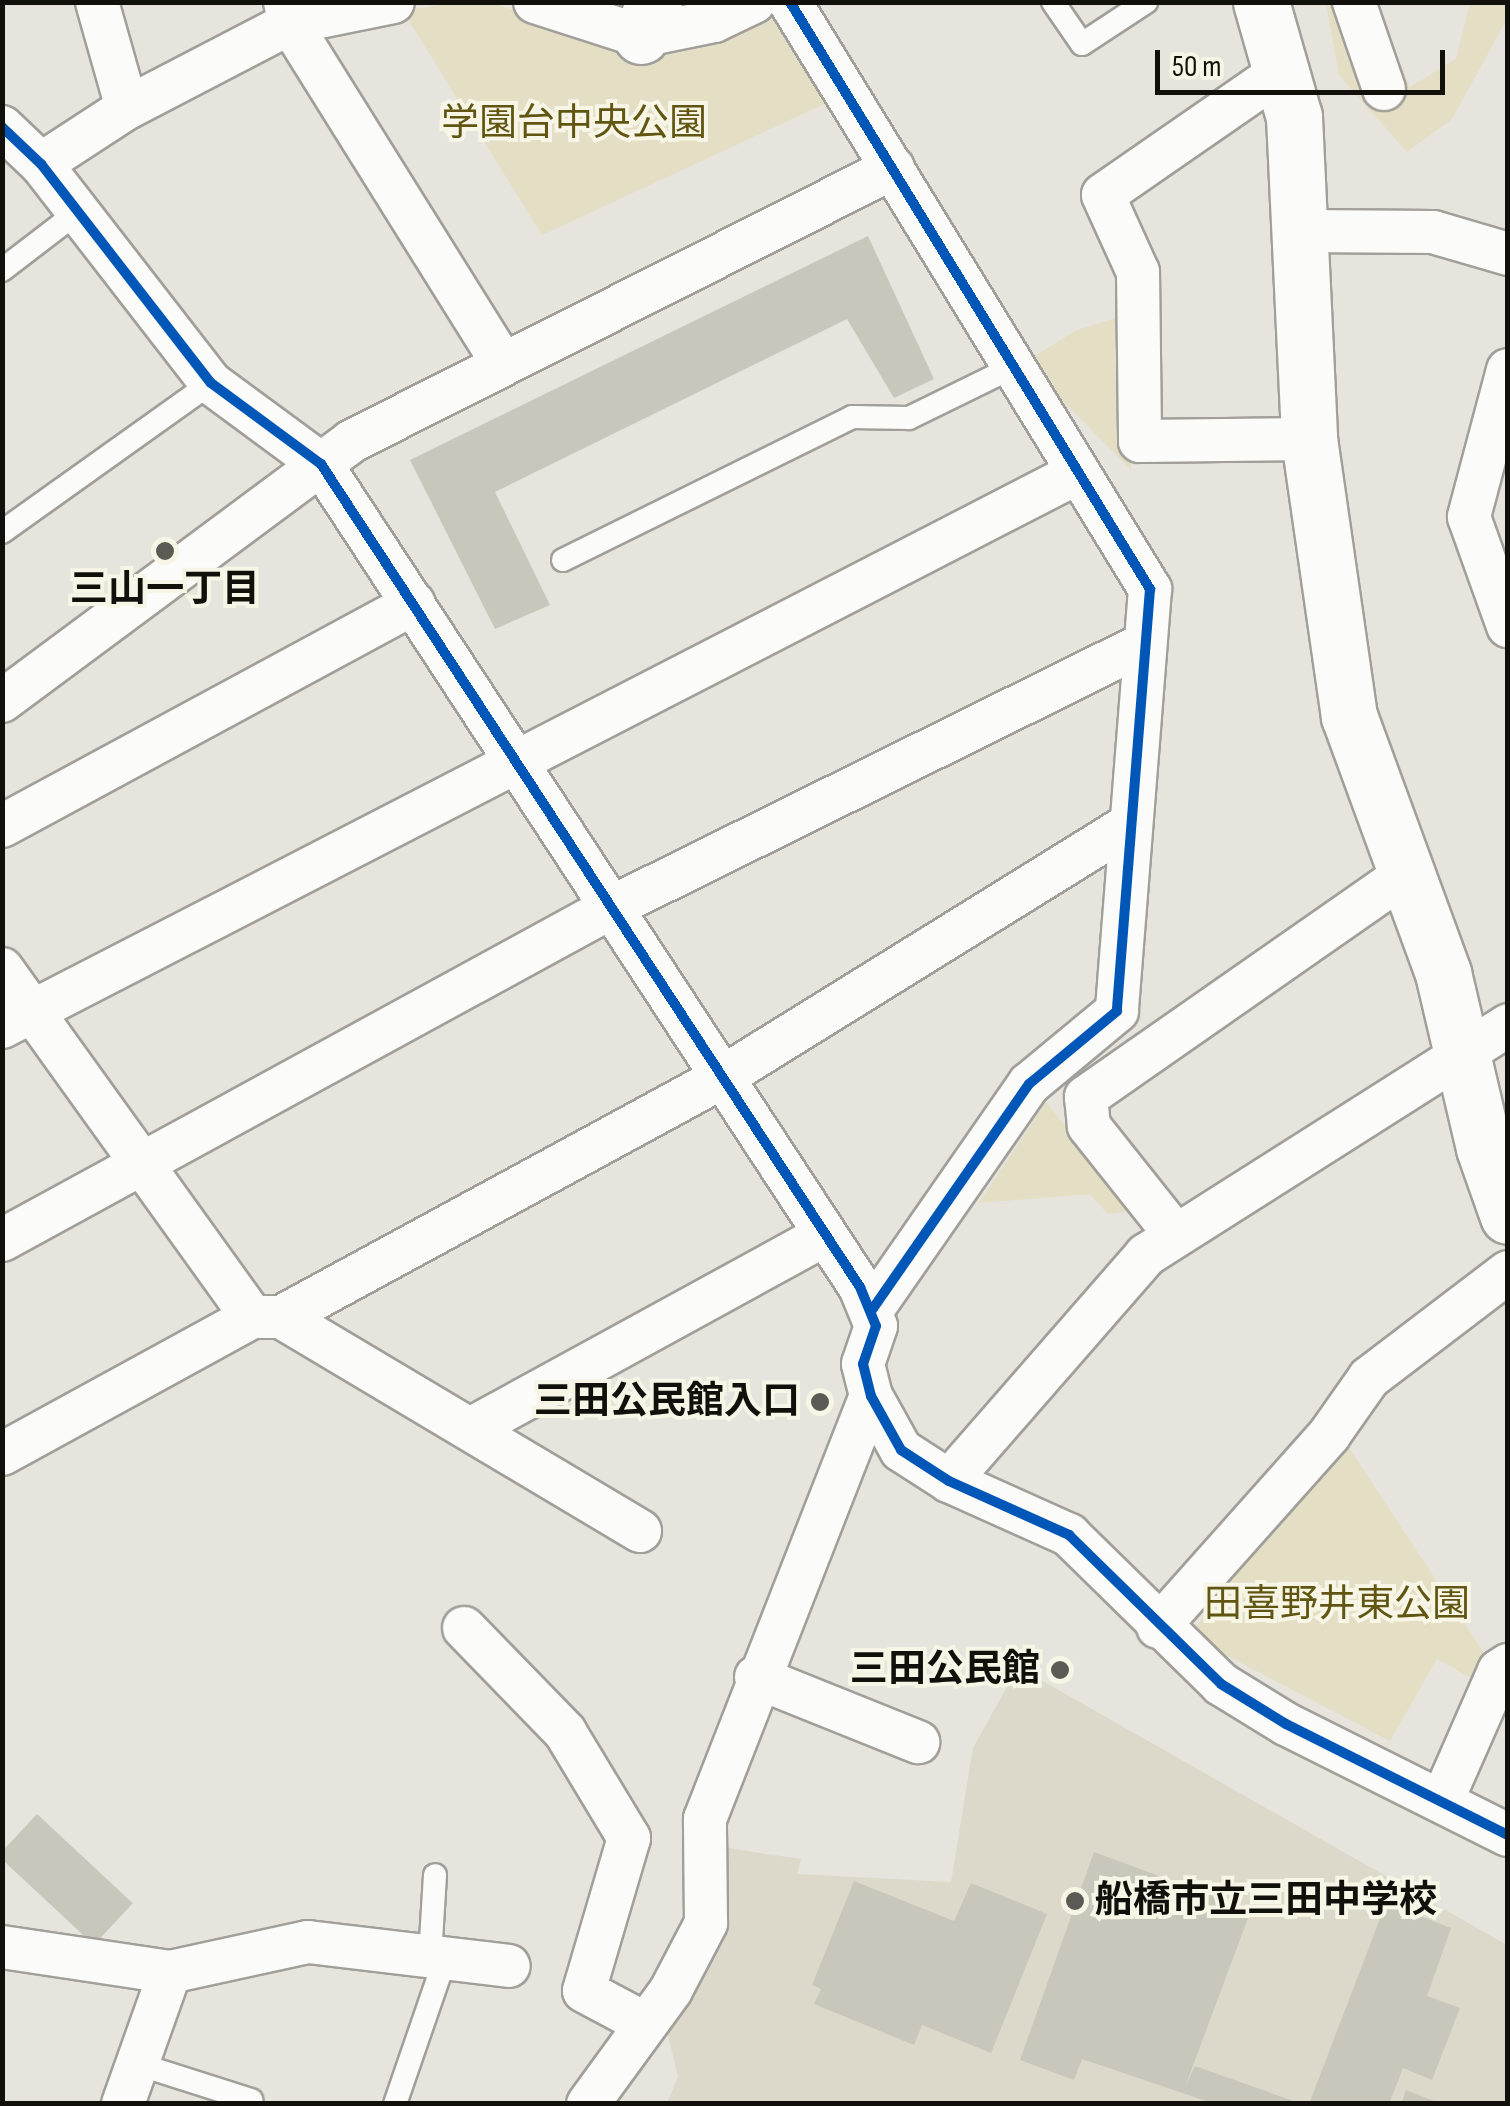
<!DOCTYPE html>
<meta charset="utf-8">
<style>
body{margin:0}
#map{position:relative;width:1510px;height:2106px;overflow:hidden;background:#e6e4dc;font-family:"Sofia Sans Condensed","Noto Sans JP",sans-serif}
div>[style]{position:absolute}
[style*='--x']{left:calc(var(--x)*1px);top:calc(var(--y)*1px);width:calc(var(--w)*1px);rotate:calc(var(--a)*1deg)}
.built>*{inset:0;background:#dcd9ca}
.green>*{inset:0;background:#e3dec4}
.building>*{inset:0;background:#c9c7bb;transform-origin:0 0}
.roads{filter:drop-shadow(2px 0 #a19f99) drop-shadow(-2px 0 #a19f99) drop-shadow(0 2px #a19f99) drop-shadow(0 -2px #a19f99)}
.lane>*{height:22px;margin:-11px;padding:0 11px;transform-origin:11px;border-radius:11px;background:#fbfbfa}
.street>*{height:42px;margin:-21px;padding:0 21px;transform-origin:21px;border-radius:21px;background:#fbfbfa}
.secondary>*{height:55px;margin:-27.5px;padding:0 27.5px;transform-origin:27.5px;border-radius:27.5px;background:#fbfbfa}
.cycleway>*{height:10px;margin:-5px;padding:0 5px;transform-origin:5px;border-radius:5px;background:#0057b8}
.dots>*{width:28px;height:28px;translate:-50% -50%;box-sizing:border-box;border:5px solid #f7f5e6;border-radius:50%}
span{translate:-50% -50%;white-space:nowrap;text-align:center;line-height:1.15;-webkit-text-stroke:8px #f7f5e6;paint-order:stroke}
.park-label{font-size:38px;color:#605611}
.poi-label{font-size:38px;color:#11100b;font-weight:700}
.right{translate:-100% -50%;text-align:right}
.left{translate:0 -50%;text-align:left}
.frame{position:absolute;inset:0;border:5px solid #11100b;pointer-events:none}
.scale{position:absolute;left:1155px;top:50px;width:290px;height:45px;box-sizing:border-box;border:5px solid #11100b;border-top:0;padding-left:12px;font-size:30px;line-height:35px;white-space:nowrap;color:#11100b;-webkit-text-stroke:8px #f7f5e6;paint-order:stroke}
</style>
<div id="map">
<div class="built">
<i style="clip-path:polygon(1018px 1667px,1507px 1945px,1507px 2103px,667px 2103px,678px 2077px,664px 2018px,721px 1847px,801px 1859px,797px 1874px,951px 1882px,973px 1748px)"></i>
</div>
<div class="green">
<i style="clip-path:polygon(452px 3px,493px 3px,648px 60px,765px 13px,789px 20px,837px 98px,542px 235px,403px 11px)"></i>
<i style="clip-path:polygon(1326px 3px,1375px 3px,1410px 87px,1456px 59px,1470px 3px,1507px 3px,1507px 19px,1452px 119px,1407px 152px,1339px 75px)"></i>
<i style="clip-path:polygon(1130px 314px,1131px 470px,1025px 362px,1077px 330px)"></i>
<i style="clip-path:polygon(1046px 1102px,1131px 1211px,1108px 1214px,1090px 1194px,979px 1203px)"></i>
<i style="clip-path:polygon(1342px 1437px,1489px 1661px,1473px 1679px,1437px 1659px,1390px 1741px,1213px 1648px,1196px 1627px)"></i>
</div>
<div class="building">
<i style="clip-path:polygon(868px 236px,934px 379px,894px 398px,847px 319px,495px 492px,550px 605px,495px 629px,410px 460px)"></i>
<i style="left:37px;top:1814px;width:131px;height:57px;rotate:43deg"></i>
<i style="clip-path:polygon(1094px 1852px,1251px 1910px,1185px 2087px,1195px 2066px,1302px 2104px,1215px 2104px,1082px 2059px,1074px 2080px,1020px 2060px)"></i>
<i style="clip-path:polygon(854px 1881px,954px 1921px,971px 1883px,1047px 1914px,991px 2053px,922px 2025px,914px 2045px,814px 2004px,821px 1989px,812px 1985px)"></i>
<i style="clip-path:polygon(1386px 1903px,1451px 1928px,1427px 1996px,1460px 2008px,1432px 2080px,1403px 2068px,1389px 2104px,1309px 2104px)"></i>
<i style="clip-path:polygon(1406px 2090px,1439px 2103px,1439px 2104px,1401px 2104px)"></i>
</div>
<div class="roads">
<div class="lane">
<i style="--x:1053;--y:2;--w:51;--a:55.4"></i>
<i style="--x:1082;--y:44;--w:77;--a:-33.3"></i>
<i style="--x:2;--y:270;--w:97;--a:-37.5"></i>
<i style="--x:2;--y:532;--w:257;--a:-35.5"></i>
<i style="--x:563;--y:560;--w:322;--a:-26.3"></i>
<i style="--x:852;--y:417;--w:57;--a:1"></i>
<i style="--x:909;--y:418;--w:116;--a:-26.1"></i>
<i style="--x:430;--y:1957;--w:82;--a:-86.5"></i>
<i style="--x:138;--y:2064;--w:119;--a:17.7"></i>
<i style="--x:395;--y:2104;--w:153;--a:-71"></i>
</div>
<div class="street">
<i style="--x:97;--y:2;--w:110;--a:74.2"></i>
<i style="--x:285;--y:2;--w:22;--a:77"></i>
<i style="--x:290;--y:23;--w:398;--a:58"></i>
<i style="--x:535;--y:2;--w:111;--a:17.8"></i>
<i style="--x:641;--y:36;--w:75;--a:-11.6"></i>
<i style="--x:714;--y:21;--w:44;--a:-25.4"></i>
<i style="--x:790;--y:2;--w:689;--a:58.48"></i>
<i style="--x:1150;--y:589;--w:423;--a:94.5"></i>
<i style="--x:1117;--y:1011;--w:114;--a:140.3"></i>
<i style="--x:1029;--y:1084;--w:275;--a:124.8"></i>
<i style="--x:1354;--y:2;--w:92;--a:71"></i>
<i style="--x:1279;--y:73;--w:214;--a:145.3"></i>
<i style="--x:1103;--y:195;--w:85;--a:65.6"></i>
<i style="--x:1138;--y:272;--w:169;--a:89.3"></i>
<i style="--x:1140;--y:441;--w:169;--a:-0.7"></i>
<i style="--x:2;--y:127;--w:54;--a:43.5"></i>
<i style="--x:41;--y:164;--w:277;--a:52.2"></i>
<i style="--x:211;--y:383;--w:137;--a:36.4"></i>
<i style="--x:321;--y:464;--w:984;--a:56.78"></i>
<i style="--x:860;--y:1287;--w:42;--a:67.7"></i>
<i style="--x:876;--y:1326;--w:40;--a:108.9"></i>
<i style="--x:863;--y:1364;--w:33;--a:76"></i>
<i style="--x:871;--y:1396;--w:62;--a:60.9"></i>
<i style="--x:901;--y:1450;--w:57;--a:32.9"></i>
<i style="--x:949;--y:1481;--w:132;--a:24.2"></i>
<i style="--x:1069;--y:1535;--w:213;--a:44.4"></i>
<i style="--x:1221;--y:1684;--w:76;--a:31.6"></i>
<i style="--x:1286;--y:1724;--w:248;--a:26.6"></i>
<i style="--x:41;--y:164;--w:103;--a:-33.1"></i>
<i style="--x:127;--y:108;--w:184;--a:-27.5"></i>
<i style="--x:290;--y:23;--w:105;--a:-11.5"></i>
<i style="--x:1304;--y:231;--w:129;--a:0.4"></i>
<i style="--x:1433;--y:232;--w:78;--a:16.3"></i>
<i style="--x:1508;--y:370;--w:152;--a:104.9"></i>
<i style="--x:1469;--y:517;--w:116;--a:70.3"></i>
<i style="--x:2;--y:701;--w:436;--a:-36.6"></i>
<i style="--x:352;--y:441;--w:606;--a:-26.78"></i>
<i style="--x:2;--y:826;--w:468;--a:-28.4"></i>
<i style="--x:2;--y:969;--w:428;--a:54.3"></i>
<i style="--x:2;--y:1027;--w:1209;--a:-27.26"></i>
<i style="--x:1174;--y:1233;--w:137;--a:-128.5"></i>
<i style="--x:1089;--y:1126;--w:29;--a:-96"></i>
<i style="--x:1086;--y:1097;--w:391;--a:-34.9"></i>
<i style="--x:2;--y:1240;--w:695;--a:-28.63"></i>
<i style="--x:612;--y:907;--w:591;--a:-26.31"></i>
<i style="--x:281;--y:1317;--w:418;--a:30.8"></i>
<i style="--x:474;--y:1427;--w:399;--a:-28.7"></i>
<i style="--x:2;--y:1454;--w:285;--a:-28.7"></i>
<i style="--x:252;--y:1317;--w:29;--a:0"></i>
<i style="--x:281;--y:1317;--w:501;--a:-28.51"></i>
<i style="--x:721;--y:1078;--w:479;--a:-31.8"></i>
<i style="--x:949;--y:1481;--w:300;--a:-48.9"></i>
<i style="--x:1146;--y:1255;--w:429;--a:-32.4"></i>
<i style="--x:1158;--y:1627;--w:257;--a:-48.3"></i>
<i style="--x:1329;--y:1435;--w:70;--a:-54.9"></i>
<i style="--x:1369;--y:1378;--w:175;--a:-37.3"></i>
<i style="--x:464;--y:1628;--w:145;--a:45.8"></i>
<i style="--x:565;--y:1732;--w:124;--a:58.9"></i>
<i style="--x:629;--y:1838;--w:159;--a:106.4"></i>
<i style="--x:584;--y:1991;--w:66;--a:28.1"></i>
<i style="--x:756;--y:1677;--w:175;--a:21.9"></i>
<i style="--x:1442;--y:1801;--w:142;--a:-66.3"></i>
<i style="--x:1499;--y:1671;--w:11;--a:-34"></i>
<i style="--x:2;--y:1947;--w:170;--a:8.5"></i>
<i style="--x:170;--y:1972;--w:141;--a:-12.3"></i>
<i style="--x:308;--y:1942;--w:202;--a:6.8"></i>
<i style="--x:123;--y:2104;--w:140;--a:-70.4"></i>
<i style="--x:588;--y:2104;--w:141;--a:-53.9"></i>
<i style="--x:671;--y:1990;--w:76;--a:-62.4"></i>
<i style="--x:706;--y:1923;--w:104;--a:-90.6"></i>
<i style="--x:705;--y:1819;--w:454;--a:-68.6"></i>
</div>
<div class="secondary">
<i style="--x:1261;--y:2;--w:120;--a:74"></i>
<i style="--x:1294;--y:117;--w:322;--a:87.3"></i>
<i style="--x:1309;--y:439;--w:280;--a:81.8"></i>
<i style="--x:1349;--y:716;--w:274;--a:69.9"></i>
<i style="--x:1443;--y:973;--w:180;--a:76.8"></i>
<i style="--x:1484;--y:1148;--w:72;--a:70.6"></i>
<i style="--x:641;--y:36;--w:36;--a:-69"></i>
</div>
</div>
<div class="cycleway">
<i style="--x:790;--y:2;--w:689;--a:58.48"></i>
<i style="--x:1150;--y:589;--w:423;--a:94.5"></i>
<i style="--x:1117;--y:1011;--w:114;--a:140.3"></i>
<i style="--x:1029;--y:1084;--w:275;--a:124.8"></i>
<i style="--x:2;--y:127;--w:54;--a:43.5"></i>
<i style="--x:41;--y:164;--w:277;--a:52.2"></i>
<i style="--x:211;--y:383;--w:137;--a:36.4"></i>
<i style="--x:321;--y:464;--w:984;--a:56.78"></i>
<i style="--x:860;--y:1287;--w:42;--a:67.7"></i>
<i style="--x:876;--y:1326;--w:40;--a:108.9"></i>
<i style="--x:863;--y:1364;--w:33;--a:76"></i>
<i style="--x:871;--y:1396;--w:62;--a:60.9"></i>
<i style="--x:901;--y:1450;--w:57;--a:32.9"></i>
<i style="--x:949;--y:1481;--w:132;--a:24.2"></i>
<i style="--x:1069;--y:1535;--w:213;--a:44.4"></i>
<i style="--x:1221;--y:1684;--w:76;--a:31.6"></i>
<i style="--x:1286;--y:1724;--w:248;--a:26.6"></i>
</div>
<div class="dots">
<i style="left:165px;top:551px;background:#5c5a54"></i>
<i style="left:820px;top:1402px;background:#5c5a54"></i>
<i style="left:1060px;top:1670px;background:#5c5a54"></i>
<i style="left:1075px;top:1901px;background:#5c5a54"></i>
</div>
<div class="park-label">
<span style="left:574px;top:124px">学園台中央公園</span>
<span style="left:1337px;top:1605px">田喜野井東公園</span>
</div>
<div class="poi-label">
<span style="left:165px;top:590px">三山一丁目</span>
<span class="right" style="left:800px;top:1402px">三田公民館入口</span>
<span class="right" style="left:1040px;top:1670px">三田公民館</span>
<span class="left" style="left:1095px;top:1901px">船橋市立三田中学校</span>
</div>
<div class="frame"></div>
<div class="scale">50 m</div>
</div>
